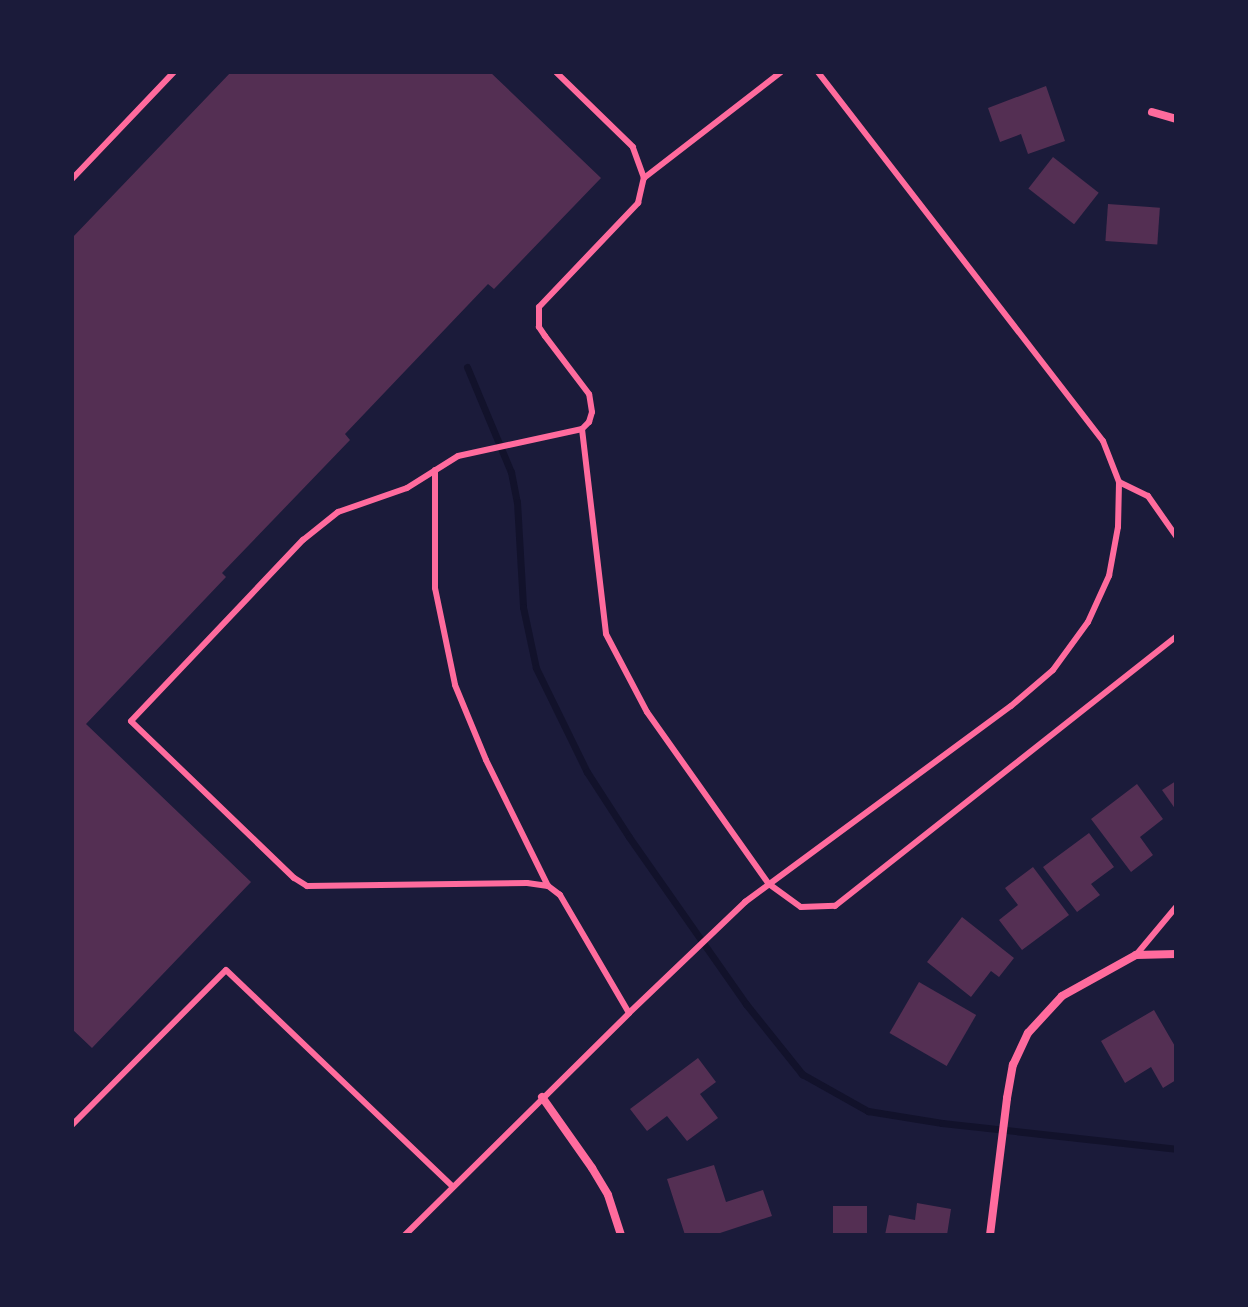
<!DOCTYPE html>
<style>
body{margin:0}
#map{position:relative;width:1248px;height:1307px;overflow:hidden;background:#1b1b3a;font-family:Lato,sans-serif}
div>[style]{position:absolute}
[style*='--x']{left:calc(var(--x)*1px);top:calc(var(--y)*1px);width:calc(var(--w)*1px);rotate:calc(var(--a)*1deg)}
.stream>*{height:7px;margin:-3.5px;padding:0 3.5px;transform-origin:3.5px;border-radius:3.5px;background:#12122b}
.building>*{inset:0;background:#542f53;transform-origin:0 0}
.service>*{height:6px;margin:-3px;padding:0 3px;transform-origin:3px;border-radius:3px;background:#ff6b9d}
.minor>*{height:8px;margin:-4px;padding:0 4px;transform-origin:4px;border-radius:4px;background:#ff6b9d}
span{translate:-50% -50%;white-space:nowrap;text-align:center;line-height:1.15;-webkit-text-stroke:6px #1b1b3a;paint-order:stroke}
.frame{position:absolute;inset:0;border:74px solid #1b1b3a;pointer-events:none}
</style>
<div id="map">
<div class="stream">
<i style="--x:467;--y:367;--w:114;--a:67.3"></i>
<i style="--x:511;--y:472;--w:31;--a:79"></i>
<i style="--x:517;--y:502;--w:105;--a:86.7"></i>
<i style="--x:523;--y:607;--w:62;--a:78"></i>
<i style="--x:536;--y:668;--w:116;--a:63.9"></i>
<i style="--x:587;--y:772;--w:77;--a:57.1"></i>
<i style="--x:629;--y:837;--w:204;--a:55"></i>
<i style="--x:746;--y:1004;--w:90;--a:51.3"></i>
<i style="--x:802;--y:1074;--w:76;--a:29.3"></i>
<i style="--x:868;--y:1111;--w:75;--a:9.2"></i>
<i style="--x:942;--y:1123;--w:235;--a:6.3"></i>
</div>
<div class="building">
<i style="clip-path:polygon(231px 72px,490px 72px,601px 178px,494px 289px,488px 284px,345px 434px,350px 440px,222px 573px,226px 577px,86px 724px,251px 882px,92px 1048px,72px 1029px,72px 238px)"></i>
<i style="clip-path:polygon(1046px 86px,1065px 141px,1028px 154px,1021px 134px,1000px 142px,988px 108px)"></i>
<i style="left:1053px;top:157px;width:58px;height:40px;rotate:38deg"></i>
<i style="left:1108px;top:204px;width:52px;height:37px;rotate:4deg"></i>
<i style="clip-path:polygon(1176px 781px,1176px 810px,1162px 790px)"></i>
<i style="clip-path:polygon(1137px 784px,1163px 819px,1140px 837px,1153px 855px,1131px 872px,1091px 819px)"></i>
<i style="clip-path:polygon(1089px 833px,1114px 867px,1091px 884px,1100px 895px,1077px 912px,1043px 867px)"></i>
<i style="clip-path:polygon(1033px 867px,1069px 915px,1022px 950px,999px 920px,1018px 905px,1005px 888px)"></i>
<i style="clip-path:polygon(962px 917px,1014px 958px,999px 977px,991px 971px,971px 997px,927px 962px)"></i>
<i style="left:919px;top:982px;width:66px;height:59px;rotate:30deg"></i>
<i style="clip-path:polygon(1154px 1010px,1176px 1048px,1176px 1080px,1163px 1088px,1151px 1067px,1125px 1083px,1101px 1041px)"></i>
<i style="clip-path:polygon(698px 1058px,716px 1082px,700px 1094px,718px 1118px,687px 1141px,667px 1116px,647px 1131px,630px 1109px)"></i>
<i style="clip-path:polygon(714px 1165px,726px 1202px,763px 1190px,772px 1216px,714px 1235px,685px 1235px,667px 1179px)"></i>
<i style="clip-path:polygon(917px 1203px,951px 1209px,947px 1235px,885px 1235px,889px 1215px,915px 1220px)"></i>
<i style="left:833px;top:1206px;width:34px;height:29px"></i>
</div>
<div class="service">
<i style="--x:644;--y:178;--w:173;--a:-37.7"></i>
<i style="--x:72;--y:179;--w:148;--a:-46.4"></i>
<i style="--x:582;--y:429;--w:206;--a:83.3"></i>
<i style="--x:606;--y:634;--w:88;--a:62.3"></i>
<i style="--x:647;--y:712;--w:211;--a:54.7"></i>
<i style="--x:769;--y:884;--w:39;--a:36"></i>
<i style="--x:801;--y:907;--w:34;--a:-2"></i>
<i style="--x:835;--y:906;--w:434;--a:-38.3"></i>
<i style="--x:435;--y:470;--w:118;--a:90"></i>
<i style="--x:435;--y:588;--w:99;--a:78.3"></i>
<i style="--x:455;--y:685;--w:81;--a:67.5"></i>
<i style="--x:486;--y:760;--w:140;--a:63.8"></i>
<i style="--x:1119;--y:482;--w:32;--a:26"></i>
<i style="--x:1148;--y:496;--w:49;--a:55"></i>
<i style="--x:1136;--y:955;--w:62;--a:-50.2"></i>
<i style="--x:629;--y:1013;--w:161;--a:-43.7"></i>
<i style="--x:745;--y:902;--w:330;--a:-36.4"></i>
<i style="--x:1011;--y:706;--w:55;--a:-40.6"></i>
<i style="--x:1053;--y:670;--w:59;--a:-53.9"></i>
<i style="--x:1088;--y:622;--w:51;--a:-65.5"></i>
<i style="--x:1109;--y:576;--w:50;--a:-79.6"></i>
<i style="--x:1118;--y:527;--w:45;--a:-88.7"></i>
<i style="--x:1119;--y:482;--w:44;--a:-111.3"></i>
<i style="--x:1103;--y:441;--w:466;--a:-127.7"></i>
<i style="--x:72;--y:1125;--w:218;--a:-45.2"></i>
<i style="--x:226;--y:970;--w:314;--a:43.7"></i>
<i style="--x:405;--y:1235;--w:315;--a:-44.7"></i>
<i style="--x:629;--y:1013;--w:137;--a:-120.3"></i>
<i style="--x:560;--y:895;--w:15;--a:-143"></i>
<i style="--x:548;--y:886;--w:21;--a:-172"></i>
<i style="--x:527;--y:883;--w:220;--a:179.2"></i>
<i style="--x:307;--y:886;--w:15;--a:-148"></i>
<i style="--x:294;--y:878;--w:226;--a:-136.1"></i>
<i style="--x:131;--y:721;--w:250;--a:-46.5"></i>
<i style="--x:303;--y:540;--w:45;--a:-38.7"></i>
<i style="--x:338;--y:512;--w:73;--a:-19.2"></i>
<i style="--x:407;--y:488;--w:60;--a:-32.1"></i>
<i style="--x:458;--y:456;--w:127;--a:-12.3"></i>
<i style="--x:582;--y:429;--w:10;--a:-45"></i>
<i style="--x:589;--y:422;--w:10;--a:-73"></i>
<i style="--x:592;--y:412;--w:18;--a:-99"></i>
<i style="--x:589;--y:394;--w:73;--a:-127.2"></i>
<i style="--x:545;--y:336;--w:11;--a:-124"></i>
<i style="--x:539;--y:327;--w:20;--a:-90"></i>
<i style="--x:539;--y:307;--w:144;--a:-46.4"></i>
<i style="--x:638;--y:203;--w:26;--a:-77"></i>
<i style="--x:644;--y:178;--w:33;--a:-110"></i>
<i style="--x:633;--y:147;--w:107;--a:-135.8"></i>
</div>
<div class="minor">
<i style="--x:1152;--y:112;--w:25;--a:16"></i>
<i style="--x:542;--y:1097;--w:87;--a:54.8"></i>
<i style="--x:592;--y:1168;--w:31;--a:59"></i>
<i style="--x:608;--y:1195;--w:42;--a:72"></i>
<i style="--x:990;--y:1235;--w:138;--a:-82.9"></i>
<i style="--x:1007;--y:1098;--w:34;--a:-80"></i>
<i style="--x:1013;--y:1065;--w:35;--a:-65"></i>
<i style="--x:1028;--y:1033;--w:50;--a:-47.4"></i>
<i style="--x:1062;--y:996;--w:85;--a:-29"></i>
<i style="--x:1136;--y:955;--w:40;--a:-1.4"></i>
</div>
<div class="frame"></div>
</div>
